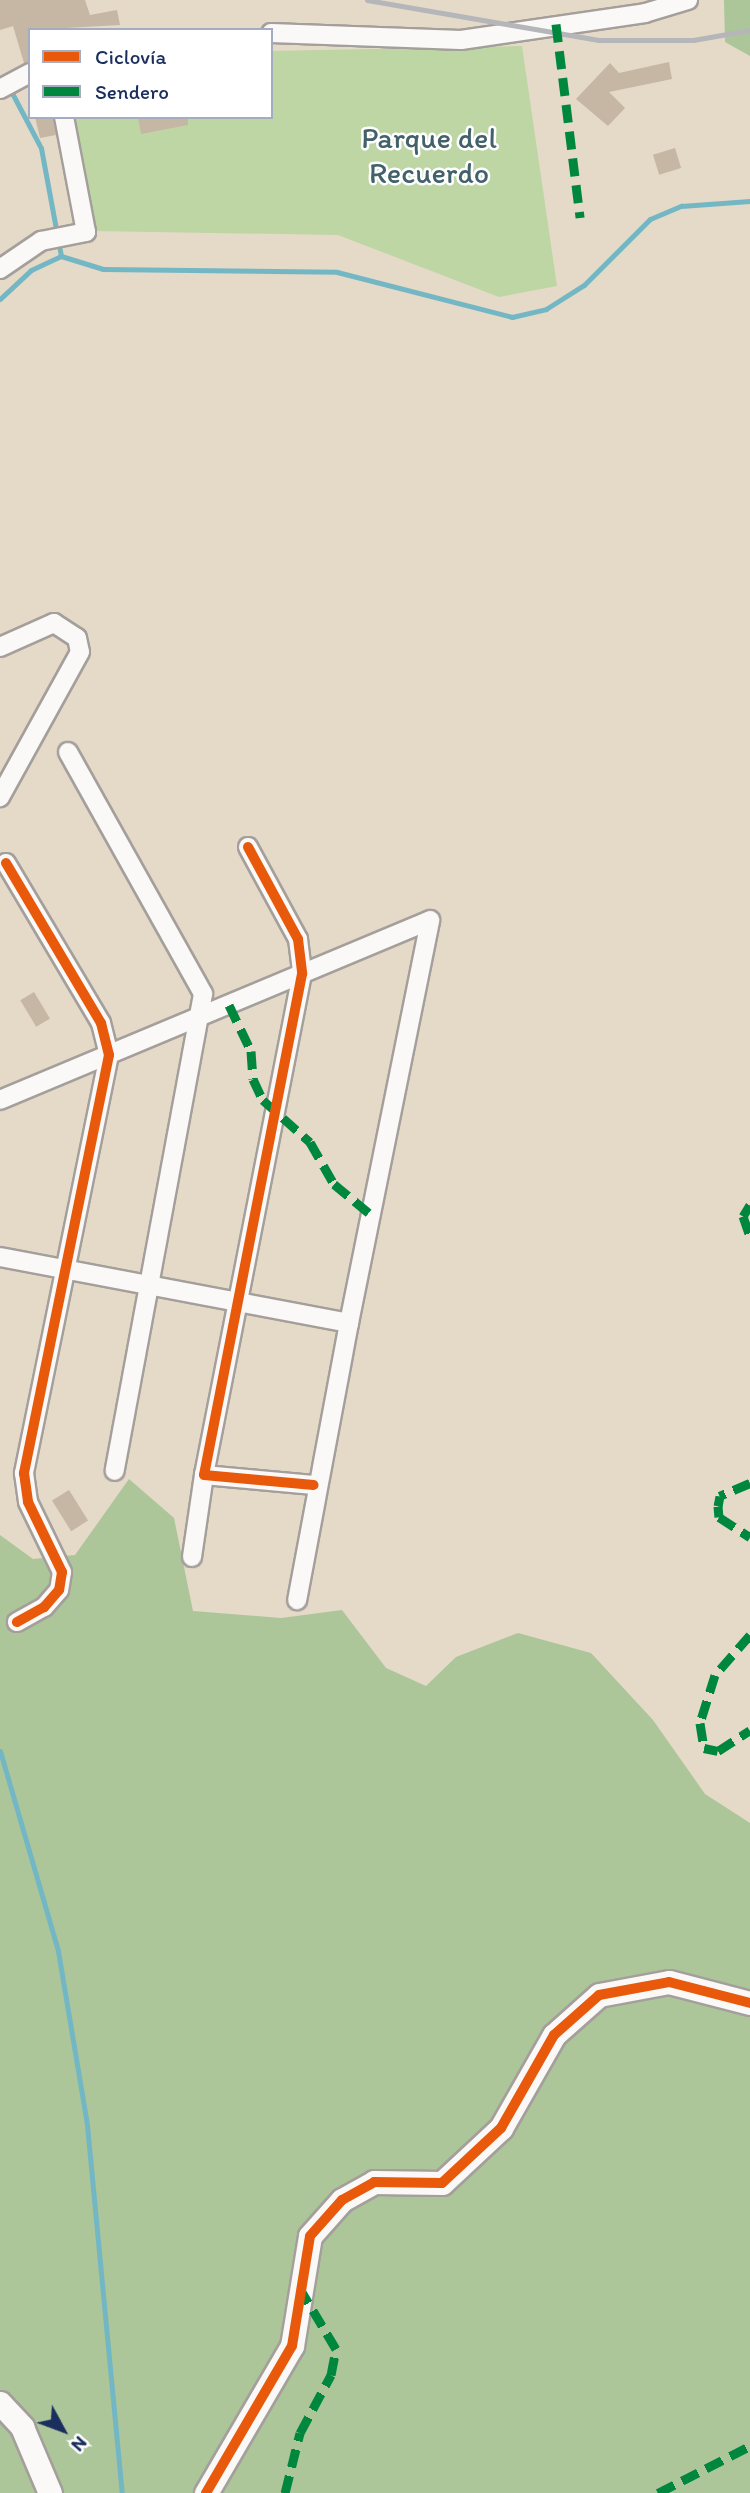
<!DOCTYPE html>
<meta charset="utf-8">
<style>
body{margin:0}
#map{position:relative;width:750px;height:2493px;overflow:hidden;background:#e5d9c8;font-family:Itim,sans-serif}
div>[style]{position:absolute}
[style*='--x']{left:calc(var(--x)*1px);top:calc(var(--y)*1px);width:calc(var(--w)*1px);rotate:calc(var(--a)*1deg)}
.green>*{inset:0;background:#bdd6a4}
.forest>*{inset:0;background:#acc69a}
.stream>*{height:5px;margin:-2.5px;padding:0 2.5px;transform-origin:2.5px;border-radius:2.5px;background:#74b7c4}
.building>*{inset:0;background:#c6b6a4;transform-origin:0 0}
.roads{filter:drop-shadow(2px 0 #a49f9b) drop-shadow(-2px 0 #a49f9b) drop-shadow(0 2px #a49f9b) drop-shadow(0 -2px #a49f9b)}
.minor>*{height:18px;margin:-9px;padding:0 9px;transform-origin:9px;border-radius:9px;background:#fbf9f7}
.tertiary>*{height:23px;margin:-11.5px;padding:0 11.5px;transform-origin:11.5px;border-radius:11.5px;background:#fbf9f7}
.rail>*{height:5px;margin:-2.5px;padding:0 2.5px;transform-origin:2.5px;border-radius:2.5px;background:#b5b6b9}
.quiet>*{height:9px;margin-top:-4.5px;transform-origin:0;background:repeating-linear-gradient(90deg,#00873e 0 18px,transparent 0 27px)}
.cycleway>*{height:10px;margin:-5px;padding:0 5px;transform-origin:5px;border-radius:5px;background:#e8590c}
span{translate:-50% -50%;white-space:nowrap;text-align:center;line-height:1.15;-webkit-text-stroke:5px #fff;paint-order:stroke}
.park-label{font-size:30px;color:#42616a}
.legend{position:absolute;left:28px;top:28px;width:245px;height:91px;box-sizing:border-box;background:#fff;border:2px solid #a4acbf;margin:0;padding:9px 12px;list-style:none;font-size:21px;color:#1b2f5e}
.legend li{display:flex;align-items:center;gap:14px;height:35px}
.legend b{width:35px;border:2px solid #a4acbf}
.north{position:absolute;left:28px;top:2395px;width:70px;height:70px;-webkit-text-stroke:5px #fff;paint-order:stroke;rotate:131deg;font-size:19px;font-weight:700;line-height:28px;text-align:center;color:#1b2f5e}
.north::after{content:'';display:block;margin:auto;width:24px;height:32px;background:#1b2f5e;clip-path:polygon(50% 0,100% 100%,50% 72%,0 100%)}
</style>
<div id="map">
<div class="green">
<i style="clip-path:polygon(522px 46px,557px 286px,499px 297px,338px 235px,95px 231px,71px 117px,271px 117px,271px 51px)"></i>
</div>
<div class="forest">
<i style="clip-path:polygon(724px 0,750px 0,750px 56px,725px 42px)"></i>
<i style="clip-path:polygon(129px 1479px,174px 1518px,193px 1611px,281px 1618px,342px 1610px,386px 1668px,426px 1686px,456px 1657px,518px 1633px,591px 1653px,653px 1720px,705px 1794px,750px 1823px,750px 2493px,0 2493px,0 1535px,33px 1559px,75px 1555px)"></i>
</div>
<div class="stream">
<i style="--x:12;--y:93;--w:62;--a:62.2"></i>
<i style="--x:41;--y:148;--w:110;--a:79.5"></i>
<i style="--x:0;--y:299;--w:42;--a:-43.1"></i>
<i style="--x:31;--y:270;--w:33;--a:-25"></i>
<i style="--x:61;--y:256;--w:44;--a:17.2"></i>
<i style="--x:103;--y:269;--w:234;--a:0.7"></i>
<i style="--x:337;--y:272;--w:181;--a:14.4"></i>
<i style="--x:512;--y:317;--w:35;--a:-13"></i>
<i style="--x:546;--y:309;--w:45;--a:-32.3"></i>
<i style="--x:584;--y:285;--w:93;--a:-45"></i>
<i style="--x:650;--y:219;--w:34;--a:-23"></i>
<i style="--x:681;--y:206;--w:69;--a:-4.1"></i>
<i style="--x:0;--y:1751;--w:208;--a:73.8"></i>
<i style="--x:58;--y:1951;--w:176;--a:80.5"></i>
<i style="--x:87;--y:2125;--w:370;--a:84.6"></i>
</div>
<div class="building">
<i style="clip-path:polygon(0 0,85px 0,90px 15px,117px 10px,120px 25px,30px 30px,30px 62px,24px 63px,13px 26px,0 30px)"></i>
<i style="clip-path:polygon(669px 62px,672px 79px,609px 92px,625px 108px,608px 126px,576px 99px,610px 63px,619px 73px)"></i>
<i style="clip-path:polygon(35px 117px,53px 117px,56px 135px,40px 138px)"></i>
<i style="clip-path:polygon(138px 117px,188px 117px,188px 125px,141px 134px)"></i>
<i style="left:675px;top:148px;width:21px;height:23px;rotate:73deg"></i>
<i style="left:34px;top:992px;width:31px;height:16px;rotate:59deg"></i>
<i style="left:69px;top:1490px;width:36px;height:20px;rotate:58deg"></i>
</div>
<div class="roads">
<div class="minor">
<i style="--x:271;--y:33;--w:190;--a:2.1"></i>
<i style="--x:461;--y:40;--w:186;--a:-8.3"></i>
<i style="--x:645;--y:13;--w:45;--a:-16.8"></i>
<i style="--x:0;--y:89;--w:34;--a:-28"></i>
<i style="--x:0;--y:269;--w:50;--a:-34.3"></i>
<i style="--x:41;--y:241;--w:46;--a:-11.3"></i>
<i style="--x:86;--y:232;--w:117;--a:-100.8"></i>
<i style="--x:0;--y:647;--w:59;--a:-24"></i>
<i style="--x:54;--y:623;--w:27;--a:33"></i>
<i style="--x:77;--y:638;--w:14;--a:78"></i>
<i style="--x:80;--y:652;--w:166;--a:118.9"></i>
<i style="--x:68;--y:752;--w:277;--a:60.8"></i>
<i style="--x:203;--y:994;--w:485;--a:100.5"></i>
<i style="--x:248;--y:847;--w:105;--a:61.5"></i>
<i style="--x:298;--y:939;--w:35;--a:83"></i>
<i style="--x:302;--y:974;--w:510;--a:101.07"></i>
<i style="--x:204;--y:1475;--w:110;--a:5.2"></i>
<i style="--x:6;--y:863;--w:186;--a:59.3"></i>
<i style="--x:101;--y:1023;--w:33;--a:76"></i>
<i style="--x:109;--y:1055;--w:427;--a:101.5"></i>
<i style="--x:24;--y:1473;--w:29;--a:82"></i>
<i style="--x:28;--y:1502;--w:78;--a:64.1"></i>
<i style="--x:62;--y:1572;--w:18;--a:99"></i>
<i style="--x:59;--y:1590;--w:23;--a:131"></i>
<i style="--x:44;--y:1607;--w:31;--a:151"></i>
<i style="--x:0;--y:1100;--w:466;--a:-22.7"></i>
<i style="--x:0;--y:1257;--w:355;--a:10.7"></i>
<i style="--x:349;--y:1323;--w:282;--a:100.6"></i>
<i style="--x:349;--y:1323;--w:411;--a:-78.6"></i>
<i style="--x:192;--y:1557;--w:83;--a:-81.7"></i>
</div>
<div class="tertiary">
<i style="--x:0;--y:2403;--w:33;--a:47"></i>
<i style="--x:22;--y:2427;--w:72;--a:67"></i>
<i style="--x:206;--y:2493;--w:170;--a:-59.7"></i>
<i style="--x:292;--y:2346;--w:111;--a:-80.7"></i>
<i style="--x:310;--y:2236;--w:48;--a:-48.4"></i>
<i style="--x:342;--y:2200;--w:37;--a:-29"></i>
<i style="--x:374;--y:2182;--w:68;--a:0.8"></i>
<i style="--x:442;--y:2183;--w:81;--a:-43"></i>
<i style="--x:501;--y:2128;--w:107;--a:-60.3"></i>
<i style="--x:554;--y:2035;--w:60;--a:-41.6"></i>
<i style="--x:599;--y:1995;--w:71;--a:-10.5"></i>
<i style="--x:669;--y:1982;--w:84;--a:14.5"></i>
</div>
</div>
<div class="rail">
<i style="--x:367;--y:0;--w:235;--a:9.8"></i>
<i style="--x:599;--y:40;--w:94;--a:0"></i>
<i style="--x:693;--y:40;--w:58;--a:-10"></i>
</div>
<div class="quiet">
<i style="--x:556;--y:24;--w:195;--a:82.9"></i>
<i style="--x:229;--y:1005;--w:51;--a:64.4"></i>
<i style="--x:251;--y:1051;--w:28;--a:86"></i>
<i style="--x:253;--y:1079;--w:23;--a:65"></i>
<i style="--x:263;--y:1100;--w:63;--a:41.8"></i>
<i style="--x:310;--y:1142;--w:48;--a:60.3"></i>
<i style="--x:334;--y:1184;--w:45;--a:39.6"></i>
<i style="--x:750;--y:1205;--w:13;--a:122"></i>
<i style="--x:743;--y:1216;--w:21;--a:71"></i>
<i style="--x:750;--y:1483;--w:33;--a:157"></i>
<i style="--x:720;--y:1496;--w:10;--a:101"></i>
<i style="--x:718;--y:1506;--w:11;--a:85"></i>
<i style="--x:719;--y:1517;--w:37;--a:33"></i>
<i style="--x:750;--y:1635;--w:53;--a:131.2"></i>
<i style="--x:715;--y:1675;--w:50;--a:107.4"></i>
<i style="--x:700;--y:1723;--w:25;--a:81"></i>
<i style="--x:704;--y:1748;--w:14;--a:12"></i>
<i style="--x:718;--y:1751;--w:38;--a:-33"></i>
<i style="--x:285;--y:2493;--w:62;--a:-76"></i>
<i style="--x:300;--y:2433;--w:66;--a:-61.9"></i>
<i style="--x:331;--y:2375;--w:26;--a:-79"></i>
<i style="--x:336;--y:2349;--w:66;--a:-120.8"></i>
<i style="--x:658;--y:2493;--w:103;--a:-27.1"></i>
</div>
<div class="cycleway">
<i style="--x:248;--y:847;--w:105;--a:61.5"></i>
<i style="--x:298;--y:939;--w:35;--a:83"></i>
<i style="--x:302;--y:974;--w:510;--a:101.07"></i>
<i style="--x:204;--y:1475;--w:110;--a:5.2"></i>
<i style="--x:6;--y:863;--w:186;--a:59.3"></i>
<i style="--x:101;--y:1023;--w:33;--a:76"></i>
<i style="--x:109;--y:1055;--w:427;--a:101.5"></i>
<i style="--x:24;--y:1473;--w:29;--a:82"></i>
<i style="--x:28;--y:1502;--w:78;--a:64.1"></i>
<i style="--x:62;--y:1572;--w:18;--a:99"></i>
<i style="--x:59;--y:1590;--w:23;--a:131"></i>
<i style="--x:44;--y:1607;--w:31;--a:151"></i>
<i style="--x:206;--y:2493;--w:170;--a:-59.7"></i>
<i style="--x:292;--y:2346;--w:111;--a:-80.7"></i>
<i style="--x:310;--y:2236;--w:48;--a:-48.4"></i>
<i style="--x:342;--y:2200;--w:37;--a:-29"></i>
<i style="--x:374;--y:2182;--w:68;--a:0.8"></i>
<i style="--x:442;--y:2183;--w:81;--a:-43"></i>
<i style="--x:501;--y:2128;--w:107;--a:-60.3"></i>
<i style="--x:554;--y:2035;--w:60;--a:-41.6"></i>
<i style="--x:599;--y:1995;--w:71;--a:-10.5"></i>
<i style="--x:669;--y:1982;--w:84;--a:14.5"></i>
</div>
<div class="park-label">
<span style="left:429px;top:155px">Parque del<br>Recuerdo</span>
</div>
<ul class="legend">
<li><b style="height:9px;background:#e8590c"></b>Ciclovía</li>
<li><b style="height:9px;background:#00873e"></b>Sendero</li>
</ul>
<div class="north">N</div>
</div>
